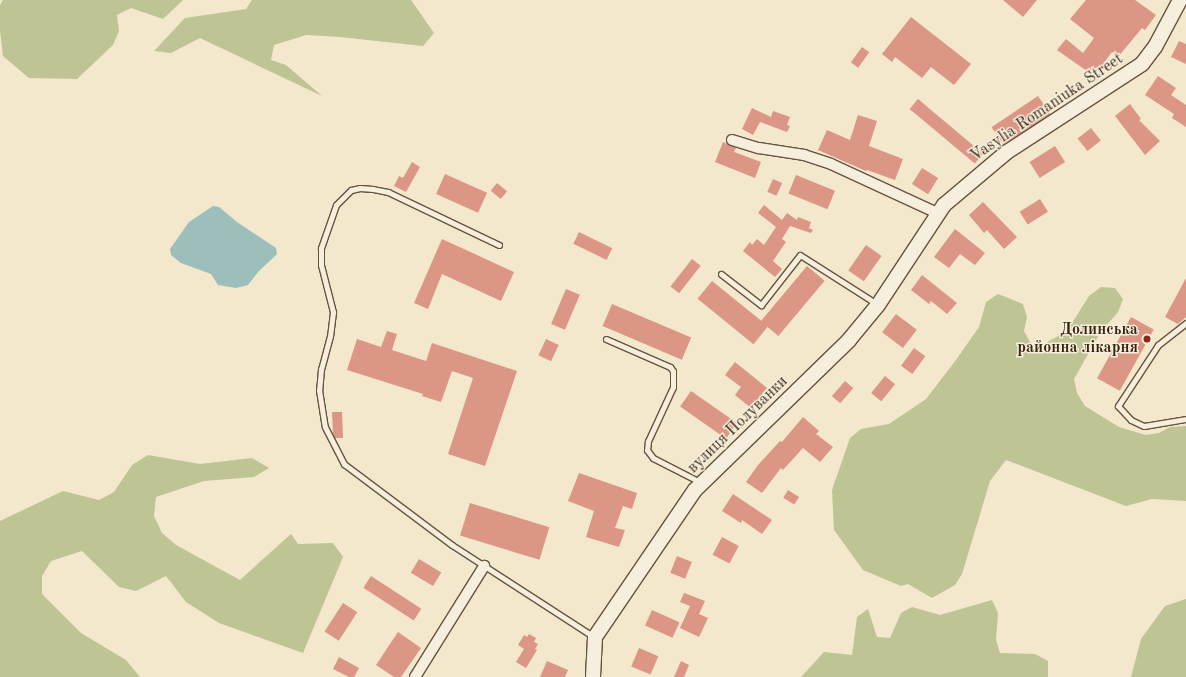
<!DOCTYPE html>
<meta charset="utf-8">
<style>
body{margin:0}
#map{position:relative;width:1186px;height:677px;overflow:hidden;background:#f3e7cc;font-family:"Old Standard TT",serif}
div>[style]{position:absolute}
[style*='--x']{left:calc(var(--x)*1px);top:calc(var(--y)*1px);width:calc(var(--w)*1px);rotate:calc(var(--a)*1deg)}
.green>*{inset:0;background:#bfc494}
.water>*{inset:0;background:#9cbfbc}
.building>*{inset:0;background:#db9685;transform-origin:0 0}
.roads{filter:drop-shadow(1px 0 #67533e) drop-shadow(-1px 0 #67533e) drop-shadow(0 1px #67533e) drop-shadow(0 -1px #67533e)}
.lane>*{height:5px;margin:-2.5px;padding:0 2.5px;transform-origin:2.5px;border-radius:2.5px;background:#f7efde}
.street>*{height:10px;margin:-5px;padding:0 5px;transform-origin:5px;border-radius:5px;background:#f7efde}
.secondary>*{height:14px;margin:-7px;padding:0 7px;transform-origin:7px;border-radius:7px;background:#f7efde}
.dots>*{width:11px;height:11px;translate:-50% -50%;box-sizing:border-box;border:2px solid #f7efde;border-radius:50%}
span{translate:-50% -50%;white-space:nowrap;text-align:center;line-height:1.15;-webkit-text-stroke:3px #f7efde;paint-order:stroke}
.street-label{font-size:16px;color:#38220e}
.poi-label{font-size:16px;color:#38220e;font-weight:700}
.right{translate:-100% -50%;text-align:right}
</style>
<div id="map">
<div class="green">
<i style="clip-path:polygon(3px 0,183px 0,163px 19px,131px 8px,117px 15px,119px 31px,113px 45px,77px 79px,29px 78px,3px 56px,0 30px,0 5px)"></i>
<i style="clip-path:polygon(252px 0,411px 0,434px 33px,423px 46px,340px 37px,306px 35px,274px 45px,271px 60px,286px 65px,322px 96px,200px 38px,171px 53px,154px 51px,185px 18px,246px 9px)"></i>
<i style="clip-path:polygon(1101px 287px,1115px 288px,1123px 299px,1118px 312px,1100px 333px,1074px 379px,1077px 393px,1085px 406px,1119px 427px,1146px 435px,1159px 433px,1170px 427px,1186px 426px,1186px 501px,1152px 499px,1126px 506px,1006px 460px,990px 481px,962px 574px,955px 585px,932px 598px,908px 584px,901px 586px,863px 570px,834px 530px,832px 490px,850px 438px,861px 429px,889px 424px,926px 399px,956px 360px,979px 327px,986px 302px,998px 294px,1023px 304px,1027px 317px,1024px 331px,1031px 344px,1044px 344px,1067px 331px,1089px 296px)"></i>
<i style="clip-path:polygon(148px 455px,200px 464px,252px 458px,269px 468px,254px 477px,204px 481px,156px 497px,154px 516px,162px 533px,176px 545px,240px 580px,291px 534px,298px 544px,333px 543px,343px 557px,303px 653px,219px 623px,186px 602px,166px 576px,136px 591px,119px 587px,82px 551px,51px 561px,42px 576px,42px 594px,81px 633px,126px 660px,140px 677px,0 677px,0 521px,63px 491px,99px 500px,114px 492px,132px 465px)"></i>
<i style="clip-path:polygon(1186px 599px,1186px 677px,1131px 677px,1141px 639px,1165px 606px)"></i>
<i style="clip-path:polygon(992px 600px,998px 613px,996px 640px,1000px 653px,1035px 654px,1048px 661px,1048px 677px,801px 677px,824px 652px,852px 655px,857px 617px,868px 609px,877px 637px,890px 638px,901px 613px,912px 607px,940px 615px)"></i>
</div>
<div class="water">
<i style="clip-path:polygon(213px 206px,219px 207px,237px 222px,276px 248px,277px 254px,259px 271px,248px 285px,236px 288px,218px 285px,211px 274px,181px 263px,171px 255px,170px 249px,189px 222px)"></i>
</div>
<div class="building">
<i style="clip-path:polygon(1003px 0,1037px 0,1023px 17px)"></i>
<i style="clip-path:polygon(1086px 0,1135px 0,1156px 15px,1145px 30px,1142px 28px,1118px 57px,1112px 52px,1094px 76px,1057px 50px,1066px 39px,1083px 53px,1094px 38px,1070px 19px)"></i>
<i style="clip-path:polygon(911px 17px,971px 64px,954px 85px,931px 67px,922px 78px,895px 57px,892px 62px,882px 54px)"></i>
<i style="clip-path:polygon(1179px 41px,1186px 44px,1186px 64px,1171px 57px)"></i>
<i style="left:862px;top:47px;width:9px;height:19px;rotate:36deg"></i>
<i style="clip-path:polygon(1158px 76px,1176px 88px,1171px 95px,1186px 105px,1186px 127px,1172px 118px,1174px 114px,1145px 95px)"></i>
<i style="left:1038px;top:96px;width:22px;height:56px;rotate:56deg"></i>
<i style="left:918px;top:99px;width:85px;height:13px;rotate:40deg"></i>
<i style="clip-path:polygon(1130px 104px,1141px 119px,1139px 120px,1160px 141px,1145px 155px,1115px 116px)"></i>
<i style="clip-path:polygon(752px 108px,771px 117px,773px 111px,790px 117px,787px 125px,790px 126px,787px 132px,760px 122px,753px 135px,742px 129px)"></i>
<i style="clip-path:polygon(858px 115px,877px 121px,869px 146px,903px 159px,895px 180px,867px 170px,866px 171px,818px 150px,827px 130px,850px 140px)"></i>
<i style="left:1091px;top:128px;width:16px;height:17px;rotate:52deg"></i>
<i style="clip-path:polygon(723px 142px,736px 148px,734px 152px,761px 162px,755px 178px,715px 162px)"></i>
<i style="left:1055px;top:146px;width:19px;height:30px;rotate:58deg"></i>
<i style="clip-path:polygon(412px 162px,420px 167px,406px 192px,394px 186px,399px 176px,403px 178px)"></i>
<i style="left:922px;top:168px;width:19px;height:19px;rotate:32deg"></i>
<i style="left:445px;top:174px;width:46px;height:22px;rotate:24deg"></i>
<i style="left:796px;top:175px;width:42px;height:20px;rotate:22deg"></i>
<i style="left:773px;top:179px;width:10px;height:14px;rotate:24deg"></i>
<i style="left:497px;top:183px;width:13px;height:10px;rotate:39deg"></i>
<i style="left:1040px;top:199px;width:15px;height:24px;rotate:58deg"></i>
<i style="clip-path:polygon(983px 202px,1017px 237px,1004px 249px,987px 230px,984px 233px,969px 215px)"></i>
<i style="clip-path:polygon(764px 205px,782px 220px,787px 213px,797px 220px,798px 217px,811px 222px,809px 228px,813px 230px,811px 233px,790px 226px,782px 239px,786px 242px,773px 261px,782px 269px,775px 277px,743px 251px,750px 242px,752px 245px,757px 239px,764px 245px,776px 227px,758px 213px)"></i>
<i style="clip-path:polygon(955px 229px,985px 253px,975px 265px,960px 254px,949px 268px,934px 257px)"></i>
<i style="left:579px;top:232px;width:37px;height:13px;rotate:26deg"></i>
<i style="clip-path:polygon(442px 239px,514px 272px,501px 301px,442px 274px,428px 309px,414px 303px)"></i>
<i style="left:866px;top:245px;width:19px;height:31px;rotate:35deg"></i>
<i style="left:692px;top:259px;width:11px;height:35px;rotate:38deg"></i>
<i style="left:807px;top:266px;width:23px;height:72px;rotate:40deg"></i>
<i style="clip-path:polygon(922px 275px,957px 303px,947px 314px,931px 301px,929px 304px,911px 290px)"></i>
<i style="clip-path:polygon(1186px 278px,1186px 317px,1178px 324px,1165px 317px)"></i>
<i style="left:712px;top:281px;width:72px;height:23px;rotate:39deg"></i>
<i style="left:566px;top:289px;width:15px;height:38px;rotate:23deg"></i>
<i style="left:612px;top:304px;width:86px;height:24px;rotate:23deg"></i>
<i style="left:896px;top:314px;width:26px;height:23px;rotate:37deg"></i>
<i style="left:1131px;top:317px;width:26px;height:70px;rotate:29deg"></i>
<i style="clip-path:polygon(387px 331px,397px 334px,392px 350px,426px 361px,432px 343px,517px 371px,485px 466px,448px 454px,473px 378px,452px 371px,441px 402px,422px 396px,423px 394px,347px 370px,357px 339px,381px 347px)"></i>
<i style="left:546px;top:339px;width:14px;height:18px;rotate:25deg"></i>
<i style="left:914px;top:348px;width:14px;height:22px;rotate:36deg"></i>
<i style="clip-path:polygon(735px 362px,767px 388px,751px 408px,735px 395px,741px 387px,725px 375px)"></i>
<i style="left:885px;top:376px;width:13px;height:22px;rotate:39deg"></i>
<i style="left:845px;top:381px;width:11px;height:20px;rotate:41deg"></i>
<i style="left:691px;top:391px;width:56px;height:19px;rotate:35deg"></i>
<i style="clip-path:polygon(332px 412px,342px 412px,343px 438px,335px 438px,333px 433px)"></i>
<i style="clip-path:polygon(803px 417px,819px 431px,816px 434px,833px 447px,820px 462px,803px 448px,783px 470px,781px 468px,762px 493px,746px 482px,758px 465px,780px 441px,782px 442px)"></i>
<i style="clip-path:polygon(579px 473px,637px 493px,632px 509px,623px 506px,615px 528px,625px 530px,619px 547px,586px 537px,594px 511px,568px 501px)"></i>
<i style="left:788px;top:490px;width:13px;height:9px;rotate:32deg"></i>
<i style="clip-path:polygon(733px 494px,772px 520px,762px 534px,742px 520px,741px 523px,722px 511px)"></i>
<i style="left:470px;top:503px;width:83px;height:34px;rotate:17deg"></i>
<i style="left:722px;top:537px;width:19px;height:20px;rotate:28deg"></i>
<i style="left:677px;top:556px;width:16px;height:18px;rotate:22deg"></i>
<i style="left:419px;top:559px;width:26px;height:16px;rotate:31deg"></i>
<i style="left:371px;top:576px;width:60px;height:14px;rotate:33deg"></i>
<i style="clip-path:polygon(684px 593px,705px 601px,699px 614px,708px 618px,699px 637px,680px 628px,690px 606px,680px 602px)"></i>
<i style="left:343px;top:603px;width:17px;height:34px;rotate:33deg"></i>
<i style="left:652px;top:610px;width:30px;height:17px;rotate:24deg"></i>
<i style="clip-path:polygon(398px 632px,421px 648px,401px 677px,394px 677px,376px 665px)"></i>
<i style="clip-path:polygon(529px 634px,536px 638px,534px 642px,538px 644px,535px 649px,537px 650px,526px 668px,516px 662px,524px 649px,518px 645px,524px 635px,527px 637px)"></i>
<i style="left:639px;top:648px;width:21px;height:20px;rotate:23deg"></i>
<i style="clip-path:polygon(339px 657px,359px 668px,354px 677px,349px 677px,333px 669px)"></i>
<i style="clip-path:polygon(547px 661px,568px 670px,565px 677px,540px 677px)"></i>
<i style="clip-path:polygon(681px 661px,689px 665px,684px 677px,674px 677px)"></i>
</div>
<div class="roads">
<div class="lane">
<i style="--x:499;--y:245;--w:123;--a:-154.5"></i>
<i style="--x:388;--y:192;--w:15;--a:-169"></i>
<i style="--x:373;--y:189;--w:13;--a:-176"></i>
<i style="--x:360;--y:188;--w:9;--a:167"></i>
<i style="--x:351;--y:190;--w:21;--a:135"></i>
<i style="--x:336;--y:205;--w:46;--a:109.2"></i>
<i style="--x:321;--y:248;--w:17;--a:90"></i>
<i style="--x:321;--y:265;--w:49;--a:75.7"></i>
<i style="--x:333;--y:312;--w:24;--a:97"></i>
<i style="--x:330;--y:336;--w:34;--a:105"></i>
<i style="--x:321;--y:369;--w:21;--a:95"></i>
<i style="--x:319;--y:390;--w:37;--a:81"></i>
<i style="--x:325;--y:427;--w:42;--a:62.8"></i>
<i style="--x:344;--y:464;--w:135;--a:36.9"></i>
<i style="--x:452;--y:545;--w:169;--a:32.9"></i>
<i style="--x:721;--y:274;--w:51;--a:37.8"></i>
<i style="--x:761;--y:305;--w:63;--a:-52"></i>
<i style="--x:800;--y:255;--w:91;--a:32.5"></i>
<i style="--x:1186;--y:323;--w:36;--a:142"></i>
<i style="--x:1158;--y:345;--w:73;--a:123.3"></i>
<i style="--x:1118;--y:406;--w:19;--a:47"></i>
<i style="--x:1131;--y:420;--w:14;--a:25"></i>
<i style="--x:1144;--y:426;--w:43;--a:-9.5"></i>
<i style="--x:606;--y:339;--w:70;--a:23.6"></i>
<i style="--x:670;--y:367;--w:5;--a:53"></i>
<i style="--x:673;--y:371;--w:16;--a:90"></i>
<i style="--x:673;--y:387;--w:60;--a:114.8"></i>
<i style="--x:648;--y:441;--w:9;--a:96"></i>
<i style="--x:647;--y:450;--w:10;--a:53"></i>
<i style="--x:653;--y:458;--w:53;--a:27.1"></i>
</div>
<div class="street">
<i style="--x:732;--y:140;--w:28;--a:17"></i>
<i style="--x:759;--y:148;--w:46;--a:8.8"></i>
<i style="--x:804;--y:155;--w:28;--a:18"></i>
<i style="--x:831;--y:164;--w:117;--a:24.8"></i>
<i style="--x:415;--y:677;--w:131;--a:-58.1"></i>
</div>
<div class="secondary">
<i style="--x:593;--y:677;--w:40;--a:-87.1"></i>
<i style="--x:595;--y:637;--w:178;--a:-55.8"></i>
<i style="--x:695;--y:490;--w:215;--a:-44.2"></i>
<i style="--x:849;--y:340;--w:45;--a:-50.4"></i>
<i style="--x:878;--y:305;--w:120;--a:-56.6"></i>
<i style="--x:944;--y:205;--w:82;--a:-40.1"></i>
<i style="--x:1007;--y:152;--w:161;--a:-33.1"></i>
<i style="--x:1142;--y:64;--w:21;--a:-53"></i>
<i style="--x:1155;--y:47;--w:53;--a:-62"></i>
</div>
</div>
<div class="dots">
<i style="left:1147px;top:339px;background:#8f2418"></i>
</div>
<div class="street-label">
<span style="left:1047px;top:108px;rotate:-34deg">Vasylia Romaniuka Street</span>
<span style="left:738px;top:425px;rotate:-44deg">вулиця Полуванки</span>
</div>
<div class="poi-label">
<span class="right" style="left:1138px;top:339px">Долинська<br>районна лікарня</span>
</div>
</div>
